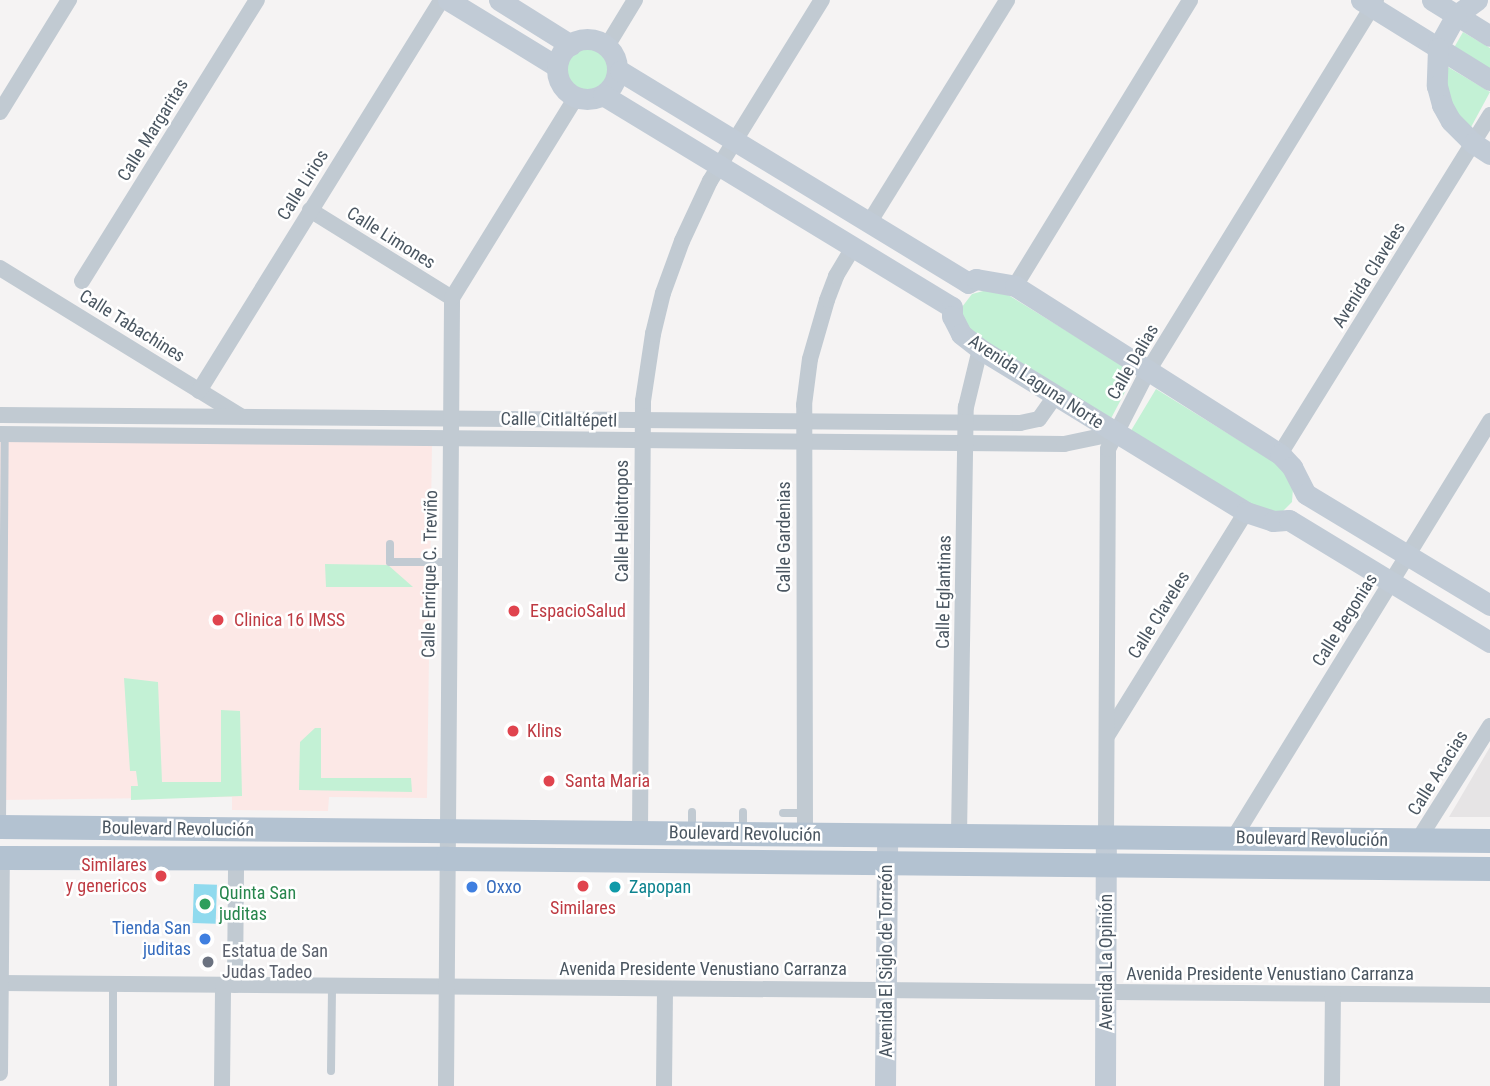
<!DOCTYPE html>
<meta charset="utf-8">
<style>
body{margin:0}
#map{position:relative;width:1490px;height:1086px;overflow:hidden;background:#f5f3f3;font-family:"Roboto Condensed",sans-serif}
div>[style]{position:absolute}
[style*='--x']{left:calc(var(--x)*1px);top:calc(var(--y)*1px);width:calc(var(--w)*1px);rotate:calc(var(--a)*1deg)}
.education>*{inset:0;background:#e6e4e5}
.medical>*{inset:0;background:#fce8e6}
.green>*{inset:0;background:#c3f1d5}
.round{border-radius:50%}
.water>*{inset:0;background:#90daee;transform-origin:0 0}
.lane>*{height:8px;margin:-4px;padding:0 4px;transform-origin:4px;border-radius:4px;background:#c1cad2}
.street>*{height:16px;margin:-8px;padding:0 8px;transform-origin:8px;border-radius:8px;background:#c1cad2}
.secondary>*{height:21px;margin:-10.5px;padding:0 10.5px;transform-origin:10.5px;border-radius:10.5px;background:#c1cbd6}
.secondary>.ring{margin:-10.5px;padding:0;box-sizing:content-box;background:none;border:21px solid #c1cbd6;border-radius:50%}
.primary>*{height:24px;margin:-12px;padding:0 12px;transform-origin:12px;border-radius:12px;background:#b3c2d1}
.dots>*{width:19px;height:19px;translate:-50% -50%;box-sizing:border-box;border:4px solid #fff;border-radius:50%}
span{translate:-50% -50%;white-space:nowrap;text-align:center;line-height:1.15;-webkit-text-stroke:5px #fff;paint-order:stroke}
.street-label{font-size:18px;color:#4a5661}
.health-label{font-size:18px;color:#be3a42}
.left{translate:0 -50%;text-align:left}
.right{translate:-100% -50%;text-align:right}
.shop-label{font-size:18px;color:#366cbe}
.culture-label{font-size:18px;color:#0d838f}
.leisure-label{font-size:18px;color:#27864d}
.worship-label{font-size:18px;color:#5b616d}
</style>
<div id="map">
<div class="education">
<i style="clip-path:polygon(1490px 747px,1490px 817px,1449px 817px,1459px 800px)"></i>
</div>
<div class="medical">
<i style="clip-path:polygon(0 437px,432px 443px,427px 798px,329px 797px,328px 811px,232px 810px,232px 797px,0 800px)"></i>
</div>
<div class="green">
<i style="clip-path:polygon(1463px 32px,1490px 48px,1490px 78px,1451px 53px)"></i>
<i class="round" style="left:567px;top:49px;width:42px;height:42px"></i>
<i style="clip-path:polygon(1443px 64px,1490px 92px,1470px 129px,1452px 111px)"></i>
<i style="clip-path:polygon(987px 290px,1005px 293px,1135px 373px,1107px 426px,978px 349px,960px 321px,962px 307px,972px 294px)"></i>
<i style="clip-path:polygon(1156px 389px,1282px 467px,1293px 488px,1292px 502px,1280px 514px,1265px 516px,1126px 439px)"></i>
<i style="clip-path:polygon(325px 564px,388px 565px,413px 587px,326px 587px)"></i>
<i style="clip-path:polygon(124px 678px,158px 682px,162px 782px,221px 782px,221px 710px,240px 711px,242px 796px,131px 800px,131px 786px,138px 786px,136px 771px,130px 771px)"></i>
<i style="clip-path:polygon(315px 728px,321px 728px,321px 778px,411px 778px,412px 792px,299px 790px,300px 742px)"></i>
</div>
<div class="water">
<i style="left:194px;top:884px;width:23px;height:39px;rotate:2deg"></i>
</div>
<div class="lane">
<i style="--x:390;--y:544;--w:18;--a:90"></i>
<i style="--x:390;--y:562;--w:59;--a:0"></i>
<i style="--x:692;--y:812;--w:19;--a:90"></i>
<i style="--x:783;--y:813;--w:22;--a:0"></i>
<i style="--x:2;--y:824;--w:390;--a:-89.6"></i>
<i style="--x:743;--y:831;--w:19;--a:-90"></i>
<i style="--x:331;--y:1071;--w:85;--a:-89.3"></i>
<i style="--x:113;--y:1086;--w:102;--a:-90"></i>
</div>
<div class="street">
<i style="--x:607;--y:46;--w:54;--a:-58.7"></i>
<i style="--x:0;--y:112;--w:132;--a:-58.4"></i>
<i style="--x:310;--y:210;--w:167;--a:31.8"></i>
<i style="--x:869;--y:223;--w:262;--a:-58.2"></i>
<i style="--x:0;--y:268;--w:283;--a:31.6"></i>
<i style="--x:82;--y:281;--w:331;--a:-58.1"></i>
<i style="--x:1015;--y:286;--w:335;--a:-58.5"></i>
<i style="--x:199;--y:391;--w:460;--a:-58.2"></i>
<i style="--x:0;--y:415;--w:1020;--a:0.45"></i>
<i style="--x:1020;--y:423;--w:19;--a:-12"></i>
<i style="--x:1039;--y:419;--w:28;--a:-55"></i>
<i style="--x:0;--y:434;--w:1064;--a:0.54"></i>
<i style="--x:1064;--y:444;--w:53;--a:-11.9"></i>
<i style="--x:1280;--y:454;--w:399;--a:-58.2"></i>
<i style="--x:1107;--y:736;--w:264;--a:-58.2"></i>
<i style="--x:640;--y:833;--w:432;--a:-89.6"></i>
<i style="--x:643;--y:401;--w:68;--a:-81.5"></i>
<i style="--x:653;--y:334;--w:42;--a:-76.3"></i>
<i style="--x:663;--y:293;--w:55;--a:-69.9"></i>
<i style="--x:682;--y:241;--w:66;--a:-65"></i>
<i style="--x:710;--y:181;--w:213;--a:-58.3"></i>
<i style="--x:805;--y:835;--w:430;--a:-90.1"></i>
<i style="--x:804;--y:405;--w:46;--a:-82.6"></i>
<i style="--x:810;--y:359;--w:61;--a:-73.9"></i>
<i style="--x:827;--y:300;--w:26;--a:-69"></i>
<i style="--x:836;--y:276;--w:33;--a:-59"></i>
<i style="--x:959;--y:836;--w:429;--a:-89.1"></i>
<i style="--x:966;--y:407;--w:60;--a:-76.4"></i>
<i style="--x:1106;--y:837;--w:388;--a:-89.7"></i>
<i style="--x:1108;--y:449;--w:88;--a:-62.9"></i>
<i style="--x:1148;--y:371;--w:435;--a:-58.4"></i>
<i style="--x:1233;--y:839;--w:491;--a:-58.4"></i>
<i style="--x:1418;--y:840;--w:135;--a:-57.7"></i>
<i style="--x:0;--y:983;--w:1490;--a:0.46"></i>
<i style="--x:235;--y:985;--w:126;--a:-89.5"></i>
<i style="--x:0;--y:1073;--w:215;--a:-89.5"></i>
<i style="--x:222;--y:1086;--w:101;--a:-89.4"></i>
<i style="--x:446;--y:1086;--w:788;--a:-89.56"></i>
<i style="--x:452;--y:298;--w:236;--a:-58.3"></i>
<i style="--x:664;--y:1086;--w:97;--a:-89.4"></i>
<i style="--x:1332;--y:1086;--w:92;--a:-89.4"></i>
</div>
<div class="secondary">
<i style="--x:448;--y:0;--w:127;--a:31.4"></i>
<i style="--x:499;--y:0;--w:85;--a:32"></i>
<i style="--x:1361;--y:0;--w:152;--a:31.8"></i>
<i style="--x:1432;--y:0;--w:68;--a:31.8"></i>
<i style="--x:1477;--y:0;--w:26;--a:144"></i>
<i style="--x:1456;--y:15;--w:38;--a:119"></i>
<i style="--x:1438;--y:48;--w:38;--a:92"></i>
<i style="--x:1437;--y:86;--w:20;--a:75"></i>
<i style="--x:1442;--y:105;--w:18;--a:61"></i>
<i style="--x:1451;--y:121;--w:31;--a:45"></i>
<i style="--x:1473;--y:143;--w:20;--a:33"></i>
<i class="ring" style="left:557px;top:39px;width:39px;height:39px"></i>
<i style="--x:620;--y:71;--w:407;--a:31.3"></i>
<i style="--x:603;--y:95;--w:408;--a:31.3"></i>
<i style="--x:968;--y:283;--w:9;--a:-27"></i>
<i style="--x:976;--y:279;--w:40;--a:10"></i>
<i style="--x:1015;--y:286;--w:314;--a:32.4"></i>
<i style="--x:1280;--y:454;--w:18;--a:47"></i>
<i style="--x:1292;--y:467;--w:30;--a:63"></i>
<i style="--x:1306;--y:494;--w:215;--a:31.1"></i>
<i style="--x:952;--y:307;--w:9;--a:90"></i>
<i style="--x:952;--y:316;--w:20;--a:63"></i>
<i style="--x:961;--y:334;--w:24;--a:38"></i>
<i style="--x:980;--y:349;--w:312;--a:31.5"></i>
<i style="--x:1246;--y:512;--w:28;--a:18"></i>
<i style="--x:1273;--y:521;--w:16;--a:-4"></i>
<i style="--x:1289;--y:520;--w:235;--a:31.3"></i>
<i style="--x:885;--y:1086;--w:249;--a:-89.5"></i>
<i style="--x:1105;--y:1086;--w:249;--a:-89.8"></i>
</div>
<div class="primary">
<i style="--x:0;--y:827;--w:1490;--a:0.54"></i>
<i style="--x:0;--y:858;--w:448;--a:0.1"></i>
<i style="--x:448;--y:859;--w:1042;--a:0.55"></i>
</div>
<div class="dots">
<i style="left:514px;top:611px;background:#e0444e"></i>
<i style="left:218px;top:620px;background:#e0444e"></i>
<i style="left:513px;top:731px;background:#e0444e"></i>
<i style="left:549px;top:781px;background:#e0444e"></i>
<i style="left:161px;top:876px;background:#e0444e"></i>
<i style="left:583px;top:886px;background:#e0444e"></i>
<i style="left:472px;top:887px;background:#3f7fe0"></i>
<i style="left:615px;top:887px;background:#0f9aa8"></i>
<i style="left:205px;top:904px;background:#2e9e5b"></i>
<i style="left:205px;top:939px;background:#3f7fe0"></i>
<i style="left:208px;top:962px;background:#6b7280"></i>
</div>
<div class="street-label">
<span style="left:153px;top:130px;rotate:-58deg">Calle Margaritas</span>
<span style="left:303px;top:185px;rotate:-58deg">Calle Lirios</span>
<span style="left:391px;top:238px;rotate:32deg">Calle Limones</span>
<span style="left:1369px;top:275px;rotate:-58deg">Avenida Claveles</span>
<span style="left:132px;top:326px;rotate:32deg">Calle Tabachines</span>
<span style="left:1133px;top:362px;rotate:-60deg">Calle Dalias</span>
<span style="left:1036px;top:382px;rotate:33deg">Avenida Laguna Norte</span>
<span style="left:559px;top:420px;rotate:1deg">Calle Citlaltépetl</span>
<span style="left:622px;top:521px;rotate:-90deg">Calle Heliotropos</span>
<span style="left:784px;top:537px;rotate:-90deg">Calle Gardenias</span>
<span style="left:430px;top:574px;rotate:-89deg">Calle Enrique C. Treviño</span>
<span style="left:944px;top:592px;rotate:-89deg">Calle Eglantinas</span>
<span style="left:1159px;top:615px;rotate:-58deg">Calle Claveles</span>
<span style="left:1345px;top:620px;rotate:-58deg">Calle Begonias</span>
<span style="left:1438px;top:773px;rotate:-58deg">Calle Acacias</span>
<span style="left:178px;top:829px;rotate:1deg">Boulevard Revolución</span>
<span style="left:745px;top:834px;rotate:1deg">Boulevard Revolución</span>
<span style="left:1312px;top:839px;rotate:1deg">Boulevard Revolución</span>
<span style="left:886px;top:961px;rotate:-90deg">Avenida El Siglo de Torreón</span>
<span style="left:1106px;top:962px;rotate:-90deg">Avenida La Opinión</span>
<span style="left:703px;top:969px">Avenida Presidente Venustiano Carranza</span>
<span style="left:1270px;top:974px">Avenida Presidente Venustiano Carranza</span>
</div>
<div class="health-label">
<span class="left" style="left:530px;top:611px">EspacioSalud</span>
<span class="left" style="left:234px;top:620px">Clinica 16 IMSS</span>
<span class="left" style="left:527px;top:731px">Klins</span>
<span class="left" style="left:565px;top:781px">Santa Maria</span>
<span class="right" style="left:147px;top:876px">Similares<br>y genericos</span>
<span style="left:583px;top:908px">Similares</span>
</div>
<div class="shop-label">
<span class="left" style="left:486px;top:887px">Oxxo</span>
<span class="right" style="left:191px;top:939px">Tienda San<br>juditas</span>
</div>
<div class="culture-label">
<span class="left" style="left:629px;top:887px">Zapopan</span>
</div>
<div class="leisure-label">
<span class="left" style="left:219px;top:904px">Quinta San<br>juditas</span>
</div>
<div class="worship-label">
<span class="left" style="left:222px;top:962px">Estatua de San<br>Judas Tadeo</span>
</div>
</div>
